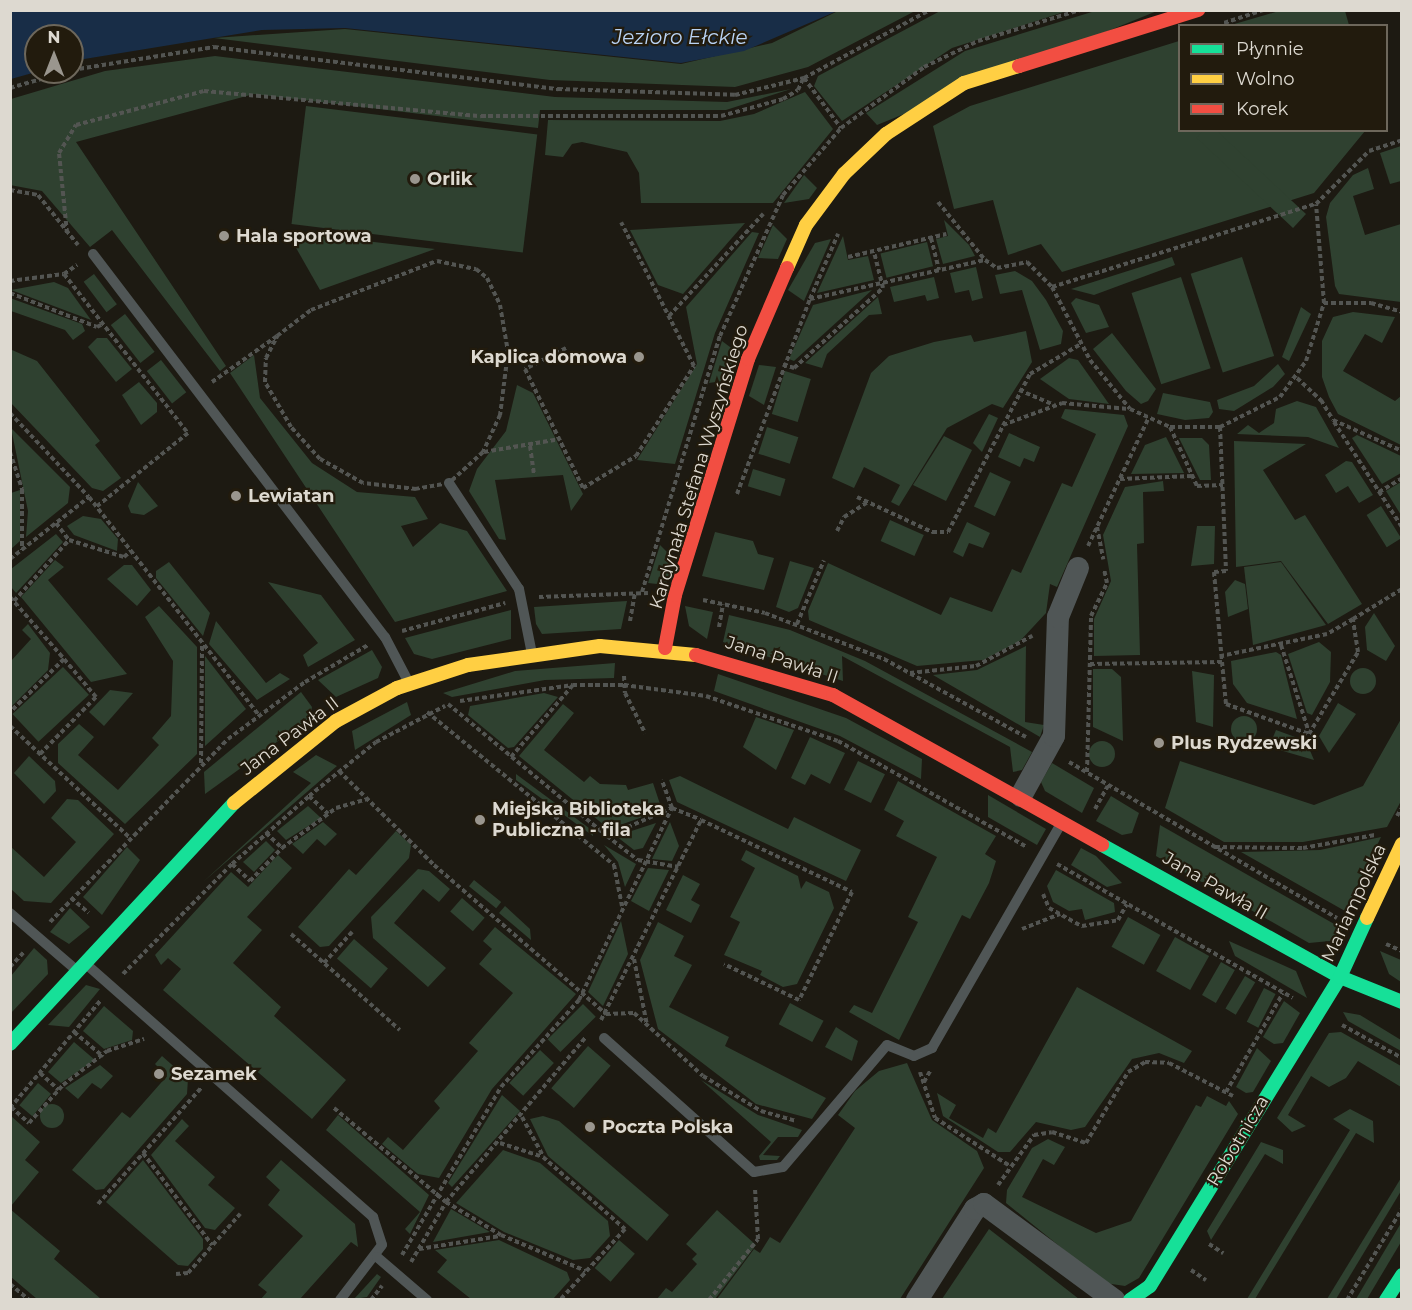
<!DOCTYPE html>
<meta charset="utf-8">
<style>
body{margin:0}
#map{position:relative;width:1412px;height:1310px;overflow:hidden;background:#1d1a12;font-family:Montserrat,sans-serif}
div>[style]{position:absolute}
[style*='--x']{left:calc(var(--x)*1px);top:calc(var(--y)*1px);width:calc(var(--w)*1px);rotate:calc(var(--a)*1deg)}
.green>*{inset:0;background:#2f4130;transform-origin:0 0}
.round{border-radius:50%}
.water>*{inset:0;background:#182d47}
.path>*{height:4px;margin-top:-2px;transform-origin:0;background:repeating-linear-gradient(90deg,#535552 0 4.5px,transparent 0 7.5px)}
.lane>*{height:10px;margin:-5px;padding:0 5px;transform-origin:5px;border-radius:5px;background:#505656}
.street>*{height:22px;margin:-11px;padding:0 11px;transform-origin:11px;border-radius:11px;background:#505656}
.fast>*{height:14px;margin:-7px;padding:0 7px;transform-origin:7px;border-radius:7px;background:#16e098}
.slow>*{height:14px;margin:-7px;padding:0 7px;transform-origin:7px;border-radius:7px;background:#ffcf43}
.jam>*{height:14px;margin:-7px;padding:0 7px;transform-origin:7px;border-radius:7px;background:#f24e42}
.dots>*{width:16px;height:16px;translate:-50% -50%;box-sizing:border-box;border:3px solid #221b0d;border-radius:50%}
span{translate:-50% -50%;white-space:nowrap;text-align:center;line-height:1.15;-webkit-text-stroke:4.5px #221b0d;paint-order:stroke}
.poi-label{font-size:18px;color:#ddd9d0;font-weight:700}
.left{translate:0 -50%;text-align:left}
.right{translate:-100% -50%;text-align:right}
.street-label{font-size:18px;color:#ddd9d0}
.water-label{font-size:20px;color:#b9d3f5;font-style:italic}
.frame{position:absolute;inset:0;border:12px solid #ddd9d0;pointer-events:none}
.legend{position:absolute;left:1178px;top:24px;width:210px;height:108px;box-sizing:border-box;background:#221b0d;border:2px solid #6d675b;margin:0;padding:8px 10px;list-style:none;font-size:18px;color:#ddd9d0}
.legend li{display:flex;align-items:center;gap:12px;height:30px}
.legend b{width:30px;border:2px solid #6d675b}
.north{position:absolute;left:24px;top:24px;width:60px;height:60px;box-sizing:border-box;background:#221b0d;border:2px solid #6d675b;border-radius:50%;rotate:0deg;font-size:16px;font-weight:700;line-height:24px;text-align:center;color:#ddd9d0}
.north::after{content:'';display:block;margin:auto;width:21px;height:27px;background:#9a968e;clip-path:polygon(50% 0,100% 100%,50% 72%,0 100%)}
</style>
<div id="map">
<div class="green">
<i style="clip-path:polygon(840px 10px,915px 11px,808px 67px,735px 87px,550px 80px,214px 38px,345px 29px,681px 64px,772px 43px)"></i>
<i style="clip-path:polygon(942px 10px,1067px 11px,952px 48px,842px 121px,814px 86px,818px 76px)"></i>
<i style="clip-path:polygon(1095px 11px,1157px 11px,877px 125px,866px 113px,965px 51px)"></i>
<i style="clip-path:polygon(1279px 11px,1345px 11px,1349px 25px,1231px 25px)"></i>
<i style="clip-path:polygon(1179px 41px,1180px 130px,1365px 131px,1314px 193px,1062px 272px,1041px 244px,1008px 255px,993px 200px,954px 209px,933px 126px,970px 106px)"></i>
<i style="clip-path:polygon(215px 56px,555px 97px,727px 102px,791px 89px,726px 110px,540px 110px,538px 128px,254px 94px,76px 142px,226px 366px,220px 371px,112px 230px,90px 247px,42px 191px,10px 185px,11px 99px,105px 71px)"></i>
<i style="clip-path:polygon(805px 92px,833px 129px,773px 203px,641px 203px,639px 173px,627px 152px,582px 142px,572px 144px,563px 157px,545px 155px,548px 120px,720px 121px,754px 114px)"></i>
<i style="left:306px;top:106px;width:233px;height:119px;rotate:7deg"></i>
<i style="clip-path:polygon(1401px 146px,1401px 181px,1390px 184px,1380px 153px)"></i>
<i style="clip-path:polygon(1368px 168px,1374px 189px,1353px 196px,1365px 235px,1401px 224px,1401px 302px,1339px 294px,1335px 286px,1326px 217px,1330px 203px,1353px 175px)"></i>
<i style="clip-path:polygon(804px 175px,817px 188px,809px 199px,784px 203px)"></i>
<i style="left:1306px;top:214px;width:19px;height:132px;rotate:133deg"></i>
<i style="clip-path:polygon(944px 220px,969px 245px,975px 256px,943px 264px,936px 239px,948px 236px)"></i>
<i style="clip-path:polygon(745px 223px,683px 294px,658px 285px,630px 230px)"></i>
<i style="clip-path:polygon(773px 225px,787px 239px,778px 259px,758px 258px)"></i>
<i style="clip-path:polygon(287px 232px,435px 249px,320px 290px)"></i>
<i style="clip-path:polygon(752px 232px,759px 233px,715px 333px,675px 464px,637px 460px,697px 364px,686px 307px)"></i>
<i style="clip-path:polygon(843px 236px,848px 260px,868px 256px,874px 280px,817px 293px)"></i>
<i style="clip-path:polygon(831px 239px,804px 301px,788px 290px,815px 243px)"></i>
<i style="left:927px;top:242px;width:25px;height:48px;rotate:76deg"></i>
<i style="clip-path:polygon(1172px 257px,1175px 265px,1094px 295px,1071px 289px)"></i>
<i style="left:1242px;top:257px;width:104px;height:54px;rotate:72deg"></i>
<i style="clip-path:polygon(976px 267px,983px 298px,972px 301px,969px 290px,955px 293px,950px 273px)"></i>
<i style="clip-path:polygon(1015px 271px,1032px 281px,1046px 300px,1063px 331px,1061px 344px,1040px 350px,1022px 290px,1000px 294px,995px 275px)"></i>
<i style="left:94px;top:274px;width:38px;height:13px;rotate:53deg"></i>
<i style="clip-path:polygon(934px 277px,939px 298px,927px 301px,925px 295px,894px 302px,890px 287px)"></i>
<i style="left:1181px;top:277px;width:96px;height:52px;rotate:72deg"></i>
<i style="clip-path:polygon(54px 282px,68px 288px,91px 320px,11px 290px)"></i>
<i style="clip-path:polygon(872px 290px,794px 361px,789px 359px,813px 305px)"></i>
<i style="clip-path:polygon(878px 297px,882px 314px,869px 315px,827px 354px,822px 368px,805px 363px)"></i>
<i style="clip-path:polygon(10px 298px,82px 324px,85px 331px,73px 340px,65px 330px,11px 311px)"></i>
<i style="clip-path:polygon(1076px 298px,1099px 305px,1109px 327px,1086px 333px,1071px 303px)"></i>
<i style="clip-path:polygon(1301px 307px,1311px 314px,1289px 361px,1282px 357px)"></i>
<i style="clip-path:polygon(1353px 312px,1395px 317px,1382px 343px,1365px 334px,1343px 371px,1395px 401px,1401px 396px,1401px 445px,1338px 414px,1329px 397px,1322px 377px,1322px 341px,1333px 317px)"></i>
<i style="left:125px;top:314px;width:48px;height:18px;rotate:52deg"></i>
<i style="clip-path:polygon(1026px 331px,1032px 362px,1003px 408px,992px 404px,947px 428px,899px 506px,891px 502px,900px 485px,864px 467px,854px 488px,832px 478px,871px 373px,889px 356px,934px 342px,971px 335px,974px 342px)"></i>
<i style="clip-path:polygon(1112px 333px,1156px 389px,1148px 401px,1141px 404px,1126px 391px,1093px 349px)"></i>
<i style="clip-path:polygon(97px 338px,107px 338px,132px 369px,116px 382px,88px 347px)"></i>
<i style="clip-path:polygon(722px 341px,738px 353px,729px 380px,709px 383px)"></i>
<i style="clip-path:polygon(12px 350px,37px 361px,100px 441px,95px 445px,121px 478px,103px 491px,92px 488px,11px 403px)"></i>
<i style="clip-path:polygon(254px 355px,260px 398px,312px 463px,357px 492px,415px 497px,428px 519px,401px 526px,413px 547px,440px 523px,467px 531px,507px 591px,395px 622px,230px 373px)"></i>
<i style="clip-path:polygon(1069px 358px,1078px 360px,1109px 404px,1069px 399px,1040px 379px)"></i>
<i style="left:161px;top:360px;width:41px;height:18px;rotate:52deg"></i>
<i style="clip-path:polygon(1278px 364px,1285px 374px,1273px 387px,1234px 411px,1219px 409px,1217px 400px,1254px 386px)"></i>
<i style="clip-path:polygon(759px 365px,776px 367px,764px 405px,749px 396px)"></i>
<i style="left:785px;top:371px;width:27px;height:45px;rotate:17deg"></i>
<i style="clip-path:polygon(139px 382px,157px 403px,157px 412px,141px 425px,122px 395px)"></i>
<i style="clip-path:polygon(517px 385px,533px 393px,583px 494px,571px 511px,563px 475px,495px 480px,506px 540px,499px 539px,469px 491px,477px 469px,506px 431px)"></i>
<i style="clip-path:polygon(1163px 393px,1210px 402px,1213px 412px,1209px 418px,1185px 420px,1157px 414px)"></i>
<i style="clip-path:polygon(1297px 401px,1316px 407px,1339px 448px,1308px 437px,1237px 434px,1248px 425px,1259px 433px,1274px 423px,1276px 409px)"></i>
<i style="clip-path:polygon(1065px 409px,1124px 415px,1128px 426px,1057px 587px,1050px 584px,1046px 613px,1020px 641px,983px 660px,917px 666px,809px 620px,808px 611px,828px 563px,941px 615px,950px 597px,992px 612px,1012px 569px,1021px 573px,1062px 483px,1072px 487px,1096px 434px,1061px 418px)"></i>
<i style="clip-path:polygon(989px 414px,998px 418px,982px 452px,973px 443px)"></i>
<i style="left:767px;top:427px;width:33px;height:28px;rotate:18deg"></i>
<i style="clip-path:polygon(11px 428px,70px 487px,68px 503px,26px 537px,28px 511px)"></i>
<i style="clip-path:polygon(1009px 433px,1040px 447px,1034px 462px,1024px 458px,1020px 467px,998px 457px)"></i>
<i style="clip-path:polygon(1357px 435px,1401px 456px,1401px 473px,1382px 484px,1352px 438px)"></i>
<i style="clip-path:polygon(944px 436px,972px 450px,946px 501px,913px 485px)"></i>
<i style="clip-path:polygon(1166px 437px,1184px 473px,1131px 474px,1145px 445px)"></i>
<i style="clip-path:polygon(1179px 438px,1202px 438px,1209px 445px,1211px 480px,1200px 480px)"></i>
<i style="clip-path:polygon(1234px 441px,1306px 444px,1263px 470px,1295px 520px,1305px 515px,1362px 604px,1328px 624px,1281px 561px,1236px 567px)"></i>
<i style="clip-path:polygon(1346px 461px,1352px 462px,1373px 495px,1359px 503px,1348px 486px,1336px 493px,1325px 475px)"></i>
<i style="left:753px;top:469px;width:34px;height:18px;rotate:17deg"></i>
<i style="left:990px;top:472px;width:23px;height:38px;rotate:25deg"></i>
<i style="clip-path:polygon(1163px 481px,1164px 491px,1143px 492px,1144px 543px,1137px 544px,1140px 655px,1094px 656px,1094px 619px,1111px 581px,1103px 535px,1125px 487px)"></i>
<i style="clip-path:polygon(138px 482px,158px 506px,144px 515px,131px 513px,128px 506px)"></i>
<i style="clip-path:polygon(1401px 482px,1401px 515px,1386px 491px)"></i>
<i style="clip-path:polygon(20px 490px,20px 541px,11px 549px,11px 493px)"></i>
<i style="left:1381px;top:506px;width:38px;height:17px;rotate:58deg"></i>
<i style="clip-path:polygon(83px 516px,101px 519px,118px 539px,117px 551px,74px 535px,67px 526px)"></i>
<i style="left:890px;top:520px;width:37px;height:23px;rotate:24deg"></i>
<i style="clip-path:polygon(967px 522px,990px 533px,983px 548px,969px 543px,963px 557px,953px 552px)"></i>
<i style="clip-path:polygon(1197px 526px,1215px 526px,1214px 564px,1191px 566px)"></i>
<i style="clip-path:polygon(715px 532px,753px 541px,758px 554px,774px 558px,764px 590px,702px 576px)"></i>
<i style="clip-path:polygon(56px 534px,63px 542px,16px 593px,11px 587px,11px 569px)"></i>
<i style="clip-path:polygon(660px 545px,674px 559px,666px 585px,648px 583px)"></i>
<i style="clip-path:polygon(55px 560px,64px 567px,48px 580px,127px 674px,91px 682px,21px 597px)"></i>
<i style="clip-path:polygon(790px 561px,814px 568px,798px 608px,789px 612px,776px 607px)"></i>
<i style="clip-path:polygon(169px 562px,210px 613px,203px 636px,156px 578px,156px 571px)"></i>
<i style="clip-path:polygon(1281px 562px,1326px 625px,1253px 645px,1244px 567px)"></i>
<i style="clip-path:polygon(124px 565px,132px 565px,151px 590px,137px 606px,107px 579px)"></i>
<i style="clip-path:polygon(1235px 580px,1245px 584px,1248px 609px,1228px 617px,1225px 592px)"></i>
<i style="clip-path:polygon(268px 582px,321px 595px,355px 640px,308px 667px,303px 655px,318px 643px)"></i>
<i style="clip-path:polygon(627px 601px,621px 629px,542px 634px,536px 624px,534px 607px)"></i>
<i style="clip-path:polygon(159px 606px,197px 647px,197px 754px,125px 824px,58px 763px,58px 744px,79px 724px,94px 737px,78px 755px,118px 790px,159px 745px,152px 738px,171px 716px,173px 661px,145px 617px)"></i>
<i style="clip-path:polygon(685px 606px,713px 612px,707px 639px,689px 626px)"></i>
<i style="clip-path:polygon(511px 610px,511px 639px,432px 659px,414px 654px,405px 638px)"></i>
<i style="clip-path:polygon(1374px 613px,1395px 646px,1386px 661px,1367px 650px,1365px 627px)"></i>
<i style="clip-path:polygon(729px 615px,790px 630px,865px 661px,1032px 752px,1022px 770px,1013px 772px,1010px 747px,842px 656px,843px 681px,723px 642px)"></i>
<i style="clip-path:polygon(216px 621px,266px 683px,280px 673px,290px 679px,257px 700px,209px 644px)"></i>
<i style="clip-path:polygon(28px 624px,50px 653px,48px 670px,11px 707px,11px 661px,31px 639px,22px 630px)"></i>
<i style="clip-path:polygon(1319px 642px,1331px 652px,1330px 682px,1312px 715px,1307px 713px,1288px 654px)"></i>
<i style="clip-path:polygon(1026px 646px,1025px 722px,1044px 725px,1040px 737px,933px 675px,977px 670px)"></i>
<i style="clip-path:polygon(372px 650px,382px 667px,378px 678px,336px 697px,318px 680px)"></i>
<i style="clip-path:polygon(1276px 652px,1281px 655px,1297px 719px,1247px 703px,1233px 684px,1231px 661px)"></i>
<i style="clip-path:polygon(205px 656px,246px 709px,205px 746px)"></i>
<i style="clip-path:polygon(615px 663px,614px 678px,545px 680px,452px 697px,443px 693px,515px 671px)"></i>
<i style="left:63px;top:667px;width:38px;height:69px;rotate:47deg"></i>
<i class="round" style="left:1350px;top:668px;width:26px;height:26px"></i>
<i style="clip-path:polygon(1093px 669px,1112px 669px,1121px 677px,1123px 741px,1093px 727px)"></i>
<i style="clip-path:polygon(1192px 671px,1214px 675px,1213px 727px,1196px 722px)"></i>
<i style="clip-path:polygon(718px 674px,846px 718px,922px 759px,921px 779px,840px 736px,714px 691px)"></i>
<i style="clip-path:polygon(110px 690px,133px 693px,104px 726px,89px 712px)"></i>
<i style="clip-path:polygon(301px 692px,312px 707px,310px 718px,205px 794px,204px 772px)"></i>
<i style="clip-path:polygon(544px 693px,558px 697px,514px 747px,508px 748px,468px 715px,470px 706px)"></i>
<i style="clip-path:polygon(407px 702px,411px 715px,355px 750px,352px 731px)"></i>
<i style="clip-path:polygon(1338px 703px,1356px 714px,1329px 753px,1319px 736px)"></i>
<i style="clip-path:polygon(563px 704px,574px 713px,544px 750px,584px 782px,590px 776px,600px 784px,626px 785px,628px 790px,653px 783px,662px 810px,609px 829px,519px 756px)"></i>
<i class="round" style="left:1231px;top:716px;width:26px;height:26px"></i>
<i style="clip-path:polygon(756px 717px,794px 730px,776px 770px,743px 747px)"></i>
<i style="clip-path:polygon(1401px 719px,1401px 801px,1387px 827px,1303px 842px,1224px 842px,1165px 808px,1180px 761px,1314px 805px,1363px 786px)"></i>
<i style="clip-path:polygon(1276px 730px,1306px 741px,1314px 760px,1269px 747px)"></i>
<i style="clip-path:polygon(810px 737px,845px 753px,830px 784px,811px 774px,805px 785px,791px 778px)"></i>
<i class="round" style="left:1089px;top:741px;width:26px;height:26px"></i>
<i style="clip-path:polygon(316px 755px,337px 766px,203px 882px,311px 783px,293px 772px)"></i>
<i style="clip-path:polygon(29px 756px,55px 781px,56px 791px,44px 804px,14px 773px)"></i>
<i style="left:858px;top:761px;width:30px;height:32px;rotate:26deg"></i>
<i style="clip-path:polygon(1052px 763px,1094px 788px,1082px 813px,1045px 791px,1041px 782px)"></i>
<i style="clip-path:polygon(516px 774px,593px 831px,593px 836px,516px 780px)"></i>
<i style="clip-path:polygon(680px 776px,788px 829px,794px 817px,861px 850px,846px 881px,677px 802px,669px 780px)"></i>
<i style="clip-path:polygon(898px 781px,996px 836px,985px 854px,996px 861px,989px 883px,970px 919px,962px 915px,899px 1040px,849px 1012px,854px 1005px,872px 1013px,918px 922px,908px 917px,937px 857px,896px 836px,904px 821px,884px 810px)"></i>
<i style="clip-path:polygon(988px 795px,1046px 829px,1037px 845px,988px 817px)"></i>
<i style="clip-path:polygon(1111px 796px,1139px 813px,1132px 833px,1122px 835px,1096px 821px)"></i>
<i style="clip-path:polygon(67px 799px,78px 800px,114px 834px,51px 903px,24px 901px,11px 889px,11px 847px,44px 877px,76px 842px,51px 818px)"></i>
<i style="clip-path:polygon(308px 806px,321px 818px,286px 840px,277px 831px)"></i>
<i style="clip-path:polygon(323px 822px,337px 834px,325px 846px,317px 839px,303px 854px,292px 844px)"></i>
<i style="clip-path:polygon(670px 822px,679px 846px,672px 861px,652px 859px)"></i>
<i style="clip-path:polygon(656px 823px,643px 848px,634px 850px,616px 836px)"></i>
<i style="clip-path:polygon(1160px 825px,1343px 929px,1330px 941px,1309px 943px,1156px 856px)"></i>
<i style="clip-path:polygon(396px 831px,411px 845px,409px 858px,329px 946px,320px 947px,298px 927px,349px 869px,356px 875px)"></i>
<i style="clip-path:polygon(1381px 837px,1345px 911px,1241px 852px,1320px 850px)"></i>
<i style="clip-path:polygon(266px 841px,275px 850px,254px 872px,243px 862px)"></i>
<i style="clip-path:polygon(604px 845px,636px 864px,625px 887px,618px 862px)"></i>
<i style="clip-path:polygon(127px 847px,140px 860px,102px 915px,83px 897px)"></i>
<i style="clip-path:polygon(1081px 848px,1096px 856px,1122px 883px,1107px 887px,1071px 865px)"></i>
<i style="clip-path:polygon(746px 850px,798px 876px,801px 889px,806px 881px,829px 892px,834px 908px,797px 984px,783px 987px,760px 975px,762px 971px,724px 955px,740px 922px,730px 917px,755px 868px,741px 860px)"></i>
<i style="clip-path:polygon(278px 855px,292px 868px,247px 917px,262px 930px,233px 963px,281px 1007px,274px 1016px,346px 1080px,312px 1119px,163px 990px,181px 969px,168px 958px,161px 965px,155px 955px,231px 872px,248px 887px)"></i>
<i style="clip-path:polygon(648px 868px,669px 870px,649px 911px,631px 901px)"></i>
<i style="clip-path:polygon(418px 869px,429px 871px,450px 889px,439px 902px,423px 889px,394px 923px,446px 968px,428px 987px,373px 938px,371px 917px)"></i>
<i style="clip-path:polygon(1056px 870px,1114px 903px,1115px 912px,1085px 920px,1082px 909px,1069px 911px,1053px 902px,1047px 886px)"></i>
<i style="clip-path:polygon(683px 875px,700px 884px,691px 900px,700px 905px,691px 923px,666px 910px)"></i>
<i style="left:474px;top:880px;width:35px;height:8px;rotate:39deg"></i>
<i style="left:462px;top:898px;width:30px;height:18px;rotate:41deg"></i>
<i style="clip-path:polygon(505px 906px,530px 929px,531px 940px,499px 913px)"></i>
<i style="clip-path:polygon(70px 908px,90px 927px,69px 944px,50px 932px)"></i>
<i style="left:1128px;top:917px;width:37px;height:34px;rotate:29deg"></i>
<i style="clip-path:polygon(621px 921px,628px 954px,603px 1006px,588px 992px)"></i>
<i style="clip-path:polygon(658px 922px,684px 936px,674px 956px,692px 965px,669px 1007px,729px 1037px,725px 1046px,826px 1098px,812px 1119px,756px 1104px,658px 1029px,640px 960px)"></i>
<i style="clip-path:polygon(495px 927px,576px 994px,492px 1089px,439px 1178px,418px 1174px,382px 1144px,388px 1137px,403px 1150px,440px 1108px,434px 1101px,478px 1051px,469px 1043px,513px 993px,479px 964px,492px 949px,483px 941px)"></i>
<i style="left:1175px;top:937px;width:39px;height:39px;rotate:29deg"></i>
<i style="left:354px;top:939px;width:45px;height:26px;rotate:41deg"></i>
<i style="clip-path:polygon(1229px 941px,1296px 971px,1307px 998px,1235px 956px)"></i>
<i style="clip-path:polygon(34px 948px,47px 960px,48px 974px,11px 1013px,11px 976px)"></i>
<i style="clip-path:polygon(1380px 951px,1401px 960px,1401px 982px,1389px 974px)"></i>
<i style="left:1221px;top:962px;width:16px;height:38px;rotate:30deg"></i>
<i style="left:1245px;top:976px;width:12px;height:38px;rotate:31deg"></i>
<i style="clip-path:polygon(86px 985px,100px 989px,69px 1027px,48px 1025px)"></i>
<i style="clip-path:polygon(1077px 987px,1192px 1051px,1184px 1063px,1159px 1053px,1132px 1059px,1085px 1127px,1071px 1130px,1036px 1122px,1010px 1152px,998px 1152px,943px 1116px,937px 1093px,956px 1105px,949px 1118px,983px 1138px,988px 1128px,996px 1133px)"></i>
<i style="left:1264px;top:988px;width:13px;height:38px;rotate:27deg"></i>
<i style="clip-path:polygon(1284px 1001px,1300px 1013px,1283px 1043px,1274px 1044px,1263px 1037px)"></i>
<i style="left:790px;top:1003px;width:38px;height:24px;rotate:28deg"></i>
<i style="left:583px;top:1004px;width:18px;height:50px;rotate:45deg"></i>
<i style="clip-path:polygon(104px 1006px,133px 1031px,132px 1040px,104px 1049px,83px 1031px)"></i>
<i style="clip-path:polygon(1343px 1012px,1360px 1015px,1401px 1040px,1401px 1051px,1348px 1021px)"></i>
<i style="clip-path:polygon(836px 1027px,858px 1041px,852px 1061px,825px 1047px)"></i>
<i style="clip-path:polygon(1341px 1032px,1401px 1066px,1401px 1087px,1358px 1061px,1346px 1078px,1329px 1087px,1311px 1076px,1288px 1115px,1306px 1126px,1292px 1132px,1277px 1118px,1329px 1033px)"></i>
<i style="clip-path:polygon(74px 1042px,95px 1060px,61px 1083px,48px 1072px)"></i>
<i style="left:588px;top:1046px;width:30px;height:56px;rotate:41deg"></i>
<i style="clip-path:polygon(1257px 1048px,1271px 1061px,1253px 1092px,1246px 1093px,1236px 1087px)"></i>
<i style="left:540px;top:1050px;width:19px;height:45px;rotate:43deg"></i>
<i style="clip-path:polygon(162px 1056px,188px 1079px,187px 1094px,104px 1189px,96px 1190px,72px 1170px,122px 1112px,130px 1118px,167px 1076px,155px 1064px)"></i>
<i style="clip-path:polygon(907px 1063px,932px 1120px,977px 1151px,984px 1168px,900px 1299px,717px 1299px,754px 1249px,760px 1253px,770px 1237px,780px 1243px,855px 1128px,838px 1115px,855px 1091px,879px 1071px)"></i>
<i style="clip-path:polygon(100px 1065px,113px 1076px,101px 1089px,92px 1083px,78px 1099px,65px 1088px)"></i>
<i style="clip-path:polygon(701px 1080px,758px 1115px,802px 1130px,798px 1137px,778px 1137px,763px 1155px,780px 1156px,777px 1160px,760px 1160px,759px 1156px,771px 1142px)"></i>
<i style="left:38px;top:1083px;width:17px;height:29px;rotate:40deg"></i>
<i style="clip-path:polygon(502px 1095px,520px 1111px,452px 1187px,448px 1183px)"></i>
<i style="clip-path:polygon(1207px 1096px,1226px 1106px,1229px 1101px,1238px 1114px,1139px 1278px,1125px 1286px,1105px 1283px,1006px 1203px,1007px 1190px,1032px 1148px,1048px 1139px,1065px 1147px,1054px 1165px,1043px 1159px,1022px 1197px,1096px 1233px,1131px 1221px,1196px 1105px,1201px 1107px)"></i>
<i class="round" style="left:40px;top:1104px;width:24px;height:24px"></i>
<i style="clip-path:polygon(1350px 1109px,1373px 1121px,1374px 1143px,1356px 1133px,1255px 1299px,1247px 1299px,1350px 1130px,1333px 1119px)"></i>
<i style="clip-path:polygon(338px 1115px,429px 1195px,410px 1234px,405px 1229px,420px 1212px,326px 1130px)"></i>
<i style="clip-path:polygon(11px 1116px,40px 1142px,25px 1160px,39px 1172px,11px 1206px)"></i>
<i style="clip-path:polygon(543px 1116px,559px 1121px,669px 1215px,647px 1241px,548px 1156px,530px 1119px)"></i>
<i style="clip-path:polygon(182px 1119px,189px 1126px,175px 1141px,215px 1177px,208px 1185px,235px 1208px,215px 1230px,205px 1228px,151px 1155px)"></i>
<i style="clip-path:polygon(1261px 1142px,1283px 1150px,1283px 1164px,1265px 1154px,1211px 1240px,1207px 1231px)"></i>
<i style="clip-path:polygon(503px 1150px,540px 1163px,608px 1221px,610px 1236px,590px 1258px,573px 1260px,504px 1232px,456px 1203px)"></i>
<i style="clip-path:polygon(143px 1160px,203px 1239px,203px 1249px,188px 1266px,178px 1265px,106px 1202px)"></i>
<i style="clip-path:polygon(281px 1160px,355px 1224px,358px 1247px,351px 1242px,300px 1299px,261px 1299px,267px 1292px,258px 1285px,303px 1236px,268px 1205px,280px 1190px,266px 1177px)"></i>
<i style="clip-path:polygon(1401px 1178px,1401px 1191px,1336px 1299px,1327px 1299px)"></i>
<i style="clip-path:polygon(10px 1209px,60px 1251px,54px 1259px,101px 1299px,37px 1299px,11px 1277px)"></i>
<i style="clip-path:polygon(451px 1209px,490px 1232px,433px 1242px)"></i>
<i style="clip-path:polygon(717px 1210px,756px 1245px,715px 1299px,657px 1299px,666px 1288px,672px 1292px,697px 1264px,692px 1259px,697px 1254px,686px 1244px)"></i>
<i style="clip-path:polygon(1401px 1223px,1401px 1242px,1367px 1299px,1356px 1299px)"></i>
<i style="clip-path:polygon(989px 1229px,1079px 1299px,942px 1299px)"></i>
<i style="clip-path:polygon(499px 1240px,567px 1272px,570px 1280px,553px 1299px,471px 1299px,437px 1272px,447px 1260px,435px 1250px)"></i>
<i style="left:619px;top:1240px;width:21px;height:37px;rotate:41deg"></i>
<i style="clip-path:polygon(377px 1274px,381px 1277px,367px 1297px,354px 1299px)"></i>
</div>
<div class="water">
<i style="clip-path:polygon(11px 10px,837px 10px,837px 11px,744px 51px,681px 63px,345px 28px,262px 30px,72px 61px,72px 36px,36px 36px,36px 72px,11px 79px)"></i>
</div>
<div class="path">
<i style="--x:1224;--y:23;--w:41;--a:-18.4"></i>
<i style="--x:72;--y:70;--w:144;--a:-9.2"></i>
<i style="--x:214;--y:47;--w:347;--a:7"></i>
<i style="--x:558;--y:89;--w:177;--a:1.9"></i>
<i style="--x:735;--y:95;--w:71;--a:-13.8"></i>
<i style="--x:804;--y:78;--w:143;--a:-28.4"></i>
<i style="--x:804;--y:78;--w:62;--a:53.5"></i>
<i style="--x:10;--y:88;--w:57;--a:-16.2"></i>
<i style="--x:10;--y:190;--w:28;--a:10"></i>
<i style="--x:38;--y:195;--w:64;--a:51.3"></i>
<i style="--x:938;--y:202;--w:75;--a:51"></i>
<i style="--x:985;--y:260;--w:14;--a:34"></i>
<i style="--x:997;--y:268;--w:31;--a:-11"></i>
<i style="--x:1027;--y:262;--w:35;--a:45"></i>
<i style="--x:1052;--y:287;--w:277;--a:-17.5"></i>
<i style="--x:1316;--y:204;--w:75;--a:-45"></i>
<i style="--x:1369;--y:151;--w:35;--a:-18"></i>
<i style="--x:67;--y:233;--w:80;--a:-95.7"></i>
<i style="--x:59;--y:153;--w:33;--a:-59"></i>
<i style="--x:76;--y:125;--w:132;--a:-14.9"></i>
<i style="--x:204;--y:91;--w:278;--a:5.2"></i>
<i style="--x:481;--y:116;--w:240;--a:0"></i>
<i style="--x:721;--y:116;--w:64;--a:-15.3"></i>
<i style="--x:783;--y:99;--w:17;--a:-31"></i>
<i style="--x:798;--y:90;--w:12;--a:-66"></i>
<i style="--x:931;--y:238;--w:33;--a:76"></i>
<i style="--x:848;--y:257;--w:101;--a:-13.2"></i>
<i style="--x:437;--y:261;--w:40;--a:12"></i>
<i style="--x:476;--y:269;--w:14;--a:39"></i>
<i style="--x:487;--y:278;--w:30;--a:64"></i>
<i style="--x:500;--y:305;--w:48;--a:80.3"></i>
<i style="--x:508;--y:352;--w:64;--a:97.2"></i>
<i style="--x:500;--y:415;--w:41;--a:114.7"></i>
<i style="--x:483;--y:452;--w:46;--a:137.6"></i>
<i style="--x:449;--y:483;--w:34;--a:170"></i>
<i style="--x:416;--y:489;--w:53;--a:-173.5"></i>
<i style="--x:363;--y:483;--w:49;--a:-150.8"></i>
<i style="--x:320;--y:459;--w:43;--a:-132.2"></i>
<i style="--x:291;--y:427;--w:52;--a:-120"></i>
<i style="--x:265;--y:382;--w:24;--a:-88"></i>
<i style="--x:266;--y:358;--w:25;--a:-63"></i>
<i style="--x:277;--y:336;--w:43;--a:-37.4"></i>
<i style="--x:311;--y:310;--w:135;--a:-21.3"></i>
<i style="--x:64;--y:274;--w:16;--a:-35"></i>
<i style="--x:10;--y:281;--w:54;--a:-7.4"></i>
<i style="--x:64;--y:274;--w:202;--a:52.1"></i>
<i style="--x:188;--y:433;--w:118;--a:141.2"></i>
<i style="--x:1052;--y:287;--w:82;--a:62.5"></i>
<i style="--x:1090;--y:360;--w:63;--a:50.8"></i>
<i style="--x:1130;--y:409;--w:44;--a:24.2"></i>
<i style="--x:1170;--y:427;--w:50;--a:0"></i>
<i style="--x:1220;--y:427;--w:67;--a:-26.6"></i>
<i style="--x:1280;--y:397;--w:44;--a:-54.2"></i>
<i style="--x:1306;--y:361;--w:61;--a:-72.8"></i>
<i style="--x:1324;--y:303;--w:99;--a:-94.6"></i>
<i style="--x:10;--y:293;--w:93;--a:21.3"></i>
<i style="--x:97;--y:327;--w:7;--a:-27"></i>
<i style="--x:810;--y:299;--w:71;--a:-66.7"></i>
<i style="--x:1324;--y:303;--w:47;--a:0"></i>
<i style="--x:1371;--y:303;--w:32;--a:16"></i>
<i style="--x:669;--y:316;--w:139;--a:-47.3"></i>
<i style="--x:566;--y:348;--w:46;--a:152.9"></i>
<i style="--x:525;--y:369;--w:132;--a:64"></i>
<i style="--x:583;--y:488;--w:62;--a:-31.1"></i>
<i style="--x:636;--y:456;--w:107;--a:-57.2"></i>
<i style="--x:694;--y:366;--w:161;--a:-116.9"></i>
<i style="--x:783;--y:364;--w:12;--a:20"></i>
<i style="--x:794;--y:368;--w:120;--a:-42"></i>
<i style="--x:883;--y:288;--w:38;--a:-104"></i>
<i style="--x:1297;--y:378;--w:33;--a:43"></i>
<i style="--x:1321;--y:400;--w:23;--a:59"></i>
<i style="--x:1333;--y:420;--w:76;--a:24.2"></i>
<i style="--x:212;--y:382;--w:80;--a:-35.3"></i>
<i style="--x:1019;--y:390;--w:38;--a:23"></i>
<i style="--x:10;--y:413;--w:115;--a:46.8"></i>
<i style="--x:89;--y:497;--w:275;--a:52.1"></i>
<i style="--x:1334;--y:422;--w:125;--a:57.1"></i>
<i style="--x:1003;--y:425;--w:63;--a:-20.4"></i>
<i style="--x:1062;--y:403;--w:67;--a:5.1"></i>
<i style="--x:1170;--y:427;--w:65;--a:65.4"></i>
<i style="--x:1197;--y:486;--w:26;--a:-2"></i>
<i style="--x:1220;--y:427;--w:144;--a:87.6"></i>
<i style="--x:1226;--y:571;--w:12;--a:175"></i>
<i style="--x:1214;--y:572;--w:90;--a:84.9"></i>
<i style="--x:1222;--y:662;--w:42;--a:84.6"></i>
<i style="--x:1226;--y:704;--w:88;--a:19.9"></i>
<i style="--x:1309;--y:734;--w:96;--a:-59.1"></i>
<i style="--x:1358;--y:652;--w:33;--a:-99"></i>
<i style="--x:1353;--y:619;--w:30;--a:150"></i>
<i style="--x:1327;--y:634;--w:108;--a:168.3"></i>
<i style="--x:530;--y:446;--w:30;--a:82"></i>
<i style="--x:10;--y:452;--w:39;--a:72"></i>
<i style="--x:22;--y:489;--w:61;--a:90"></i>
<i style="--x:484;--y:452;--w:77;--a:-9.7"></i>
<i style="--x:1120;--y:479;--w:72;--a:-2.4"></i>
<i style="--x:1379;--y:492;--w:27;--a:-31"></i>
<i style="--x:737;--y:494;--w:208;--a:-69.5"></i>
<i style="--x:810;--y:299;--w:179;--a:-12.6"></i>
<i style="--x:857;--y:497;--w:83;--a:25"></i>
<i style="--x:932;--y:532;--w:16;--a:0"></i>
<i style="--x:948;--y:532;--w:178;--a:-62.6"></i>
<i style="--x:1030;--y:374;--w:59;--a:-30.5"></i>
<i style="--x:56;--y:523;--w:21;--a:53"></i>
<i style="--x:69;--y:540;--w:58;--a:17.2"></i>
<i style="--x:124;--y:557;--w:9;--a:-41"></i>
<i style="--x:1097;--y:527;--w:33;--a:79"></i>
<i style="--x:837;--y:531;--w:16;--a:-63"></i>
<i style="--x:844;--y:517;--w:28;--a:-32"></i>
<i style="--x:1088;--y:546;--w:140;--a:-64.7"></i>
<i style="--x:10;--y:559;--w:100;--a:-38.1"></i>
<i style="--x:642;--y:592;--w:268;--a:-73.1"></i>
<i style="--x:720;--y:336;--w:154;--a:-65.9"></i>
<i style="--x:783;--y:195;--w:89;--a:-49.1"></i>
<i style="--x:841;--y:128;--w:103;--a:-36.3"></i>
<i style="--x:924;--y:67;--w:60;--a:-25.7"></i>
<i style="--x:978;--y:41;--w:107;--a:-16.9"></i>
<i style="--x:10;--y:597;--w:82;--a:48.9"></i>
<i style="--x:64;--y:659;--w:76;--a:135.5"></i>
<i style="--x:539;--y:597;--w:109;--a:-2.1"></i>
<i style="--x:703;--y:600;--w:63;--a:11.8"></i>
<i style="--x:765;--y:613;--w:128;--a:21.1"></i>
<i style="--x:884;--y:659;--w:162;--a:28.8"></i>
<i style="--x:14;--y:601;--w:82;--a:-48"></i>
<i style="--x:1353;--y:619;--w:57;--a:-31.5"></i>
<i style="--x:630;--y:621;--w:29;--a:-80"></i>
<i style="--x:797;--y:624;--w:69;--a:-67.1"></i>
<i style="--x:719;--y:627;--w:23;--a:-80"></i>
<i style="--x:402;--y:631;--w:107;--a:-15.2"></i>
<i style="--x:1281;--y:645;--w:92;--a:72.3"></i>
<i style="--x:1090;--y:664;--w:132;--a:-0.9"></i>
<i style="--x:910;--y:673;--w:66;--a:-6.1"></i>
<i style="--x:976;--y:666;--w:64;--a:-28.2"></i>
<i style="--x:624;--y:676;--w:17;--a:87"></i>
<i style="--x:625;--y:693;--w:45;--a:63.4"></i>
<i style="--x:460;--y:701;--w:114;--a:-8.1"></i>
<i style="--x:573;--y:685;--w:51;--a:0"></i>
<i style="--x:624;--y:685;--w:83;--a:7.6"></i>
<i style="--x:706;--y:696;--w:139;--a:18.8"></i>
<i style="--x:838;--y:741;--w:217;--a:29.3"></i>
<i style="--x:448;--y:704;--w:207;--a:39.7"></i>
<i style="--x:607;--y:836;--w:71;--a:-23.3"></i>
<i style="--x:672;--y:808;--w:30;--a:-110"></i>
<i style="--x:427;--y:712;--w:242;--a:39.3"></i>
<i style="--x:614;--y:865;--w:42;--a:79"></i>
<i style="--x:10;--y:726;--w:163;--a:43"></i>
<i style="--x:40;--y:754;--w:80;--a:-45.5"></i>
<i style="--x:96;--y:697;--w:50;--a:-130.1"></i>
<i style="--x:511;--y:757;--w:95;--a:-49.3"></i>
<i style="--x:1069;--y:762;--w:310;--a:30.2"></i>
<i style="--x:201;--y:763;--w:117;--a:-89.5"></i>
<i style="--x:339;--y:771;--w:134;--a:44.7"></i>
<i style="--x:434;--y:865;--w:228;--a:40.9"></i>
<i style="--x:606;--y:1014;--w:28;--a:-2"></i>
<i style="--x:634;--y:1013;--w:93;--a:42.4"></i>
<i style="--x:703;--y:1076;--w:68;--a:31.1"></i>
<i style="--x:761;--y:1111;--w:37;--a:16"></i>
<i style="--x:1087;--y:772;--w:156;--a:-88.5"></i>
<i style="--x:1091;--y:616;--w:37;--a:-64"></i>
<i style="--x:1107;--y:583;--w:14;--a:-102"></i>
<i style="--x:309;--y:796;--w:26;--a:43"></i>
<i style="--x:1095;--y:809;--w:26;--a:-61"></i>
<i style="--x:1397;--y:816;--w:9;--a:-58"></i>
<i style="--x:266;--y:833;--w:22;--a:43"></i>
<i style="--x:607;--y:836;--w:39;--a:38"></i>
<i style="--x:638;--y:860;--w:41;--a:9.9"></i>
<i style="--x:1215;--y:847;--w:88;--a:0.7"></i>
<i style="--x:1303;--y:848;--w:73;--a:-10.2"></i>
<i style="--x:232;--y:864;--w:25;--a:43"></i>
<i style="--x:250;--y:881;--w:46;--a:-45.9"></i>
<i style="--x:282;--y:848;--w:67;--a:-36.5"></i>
<i style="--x:336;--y:808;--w:33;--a:-16"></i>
<i style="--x:1057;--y:864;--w:271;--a:29.6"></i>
<i style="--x:1043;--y:894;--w:15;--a:67"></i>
<i style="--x:1049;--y:908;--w:38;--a:29"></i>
<i style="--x:1082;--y:926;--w:36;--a:-9"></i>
<i style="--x:1118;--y:920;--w:18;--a:-61"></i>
<i style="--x:71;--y:898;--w:23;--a:40"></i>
<i style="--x:50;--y:922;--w:255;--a:-45.8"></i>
<i style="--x:228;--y:739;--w:96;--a:-36.5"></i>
<i style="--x:305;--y:682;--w:73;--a:-30.4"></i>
<i style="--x:1022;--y:929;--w:41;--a:-21.5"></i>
<i style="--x:291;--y:934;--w:145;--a:41.4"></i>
<i style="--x:1386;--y:944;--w:17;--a:24"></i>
<i style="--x:634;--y:959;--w:67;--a:78.9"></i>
<i style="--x:324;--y:963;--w:42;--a:-47.9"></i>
<i style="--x:10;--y:967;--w:22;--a:-47"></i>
<i style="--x:123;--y:974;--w:155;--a:-45.3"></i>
<i style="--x:232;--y:864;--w:103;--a:-41.4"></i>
<i style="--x:309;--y:796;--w:86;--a:-38.9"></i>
<i style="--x:376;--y:742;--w:78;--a:-27.6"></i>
<i style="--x:601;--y:1020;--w:224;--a:-63.4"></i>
<i style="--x:701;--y:820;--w:167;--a:25.5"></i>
<i style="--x:852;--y:892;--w:120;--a:116.1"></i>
<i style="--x:799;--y:1000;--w:83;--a:-154.4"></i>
<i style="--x:1342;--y:1025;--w:68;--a:28.8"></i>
<i style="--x:74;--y:1032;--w:38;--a:40"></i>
<i style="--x:920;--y:1072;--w:48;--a:71.9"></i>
<i style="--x:935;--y:1118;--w:89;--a:32.6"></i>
<i style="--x:40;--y:1073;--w:25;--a:42"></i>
<i style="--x:924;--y:1082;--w:13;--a:-61"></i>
<i style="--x:1226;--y:1092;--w:114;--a:-60.1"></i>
<i style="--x:11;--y:1107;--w:24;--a:42"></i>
<i style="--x:29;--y:1123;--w:51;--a:-48.2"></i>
<i style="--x:63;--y:1085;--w:56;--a:-37.7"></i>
<i style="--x:107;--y:1051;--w:39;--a:-18"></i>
<i style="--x:10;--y:1108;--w:141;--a:-49.9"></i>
<i style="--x:334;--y:1108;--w:146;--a:40"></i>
<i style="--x:446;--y:1202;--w:64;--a:31"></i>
<i style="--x:501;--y:1235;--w:92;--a:23"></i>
<i style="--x:522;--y:1117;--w:44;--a:61.7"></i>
<i style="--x:500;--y:1143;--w:45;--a:18"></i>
<i style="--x:543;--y:1157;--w:109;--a:41.3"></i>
<i style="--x:625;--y:1229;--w:96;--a:132.5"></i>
<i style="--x:143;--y:1153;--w:115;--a:53.1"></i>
<i style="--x:998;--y:1185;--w:62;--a:-54.2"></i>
<i style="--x:1034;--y:1135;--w:18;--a:-9"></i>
<i style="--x:1052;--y:1132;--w:36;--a:18"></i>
<i style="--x:1086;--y:1143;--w:82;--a:-59.4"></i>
<i style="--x:1128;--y:1072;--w:20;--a:-30"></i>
<i style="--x:1145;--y:1062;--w:24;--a:2"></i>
<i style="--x:1169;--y:1063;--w:72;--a:27.3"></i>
<i style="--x:98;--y:1204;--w:155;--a:-48.4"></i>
<i style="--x:1209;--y:1244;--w:17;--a:33"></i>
<i style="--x:419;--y:1249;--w:82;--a:-9.1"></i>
<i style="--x:402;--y:1255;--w:195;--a:-59.5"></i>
<i style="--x:501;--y:1087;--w:117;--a:-48.1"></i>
<i style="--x:579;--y:1000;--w:213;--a:-64.2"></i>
<i style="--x:672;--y:808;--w:31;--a:22"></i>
<i style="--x:411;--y:1262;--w:69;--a:-59.7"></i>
<i style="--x:446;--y:1202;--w:216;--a:-49.7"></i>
<i style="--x:1191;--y:1270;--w:18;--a:34"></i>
<i style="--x:176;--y:1274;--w:12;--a:-5"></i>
<i style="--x:188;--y:1273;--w:79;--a:-48.6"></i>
<i style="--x:10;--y:1284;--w:25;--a:40"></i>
<i style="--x:371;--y:1300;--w:18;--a:-52"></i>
<i style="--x:709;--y:1300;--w:78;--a:-51.2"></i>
<i style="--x:758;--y:1239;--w:50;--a:-93.4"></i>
<i style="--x:1347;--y:1300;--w:106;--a:-58.9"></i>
</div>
<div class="lane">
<i style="--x:93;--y:254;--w:482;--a:52.7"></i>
<i style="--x:385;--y:637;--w:50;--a:62.4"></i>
<i style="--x:449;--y:483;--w:127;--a:56.6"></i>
<i style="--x:519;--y:589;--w:61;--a:78.7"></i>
<i style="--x:10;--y:913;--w:84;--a:40.7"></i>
<i style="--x:86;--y:964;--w:383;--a:41.4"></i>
<i style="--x:373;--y:1217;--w:29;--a:72"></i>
<i style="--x:382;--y:1245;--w:69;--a:127.4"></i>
<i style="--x:604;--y:1038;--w:201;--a:41.8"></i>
<i style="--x:754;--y:1172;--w:29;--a:-10"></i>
<i style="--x:783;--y:1167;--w:160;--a:-49.6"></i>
<i style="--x:887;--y:1045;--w:29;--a:22"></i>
<i style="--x:914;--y:1056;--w:20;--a:-24"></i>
<i style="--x:932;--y:1048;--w:257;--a:-60.1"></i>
<i style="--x:377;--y:1257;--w:66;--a:40.7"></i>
</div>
<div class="street">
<i style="--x:1021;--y:796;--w:68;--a:-61.2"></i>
<i style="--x:1054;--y:736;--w:119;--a:-88.1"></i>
<i style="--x:1058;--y:617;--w:53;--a:-67.8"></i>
<i style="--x:917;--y:1300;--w:108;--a:-57.5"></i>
<i style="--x:975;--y:1209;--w:10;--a:-29"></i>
<i style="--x:984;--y:1204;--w:162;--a:36.4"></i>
</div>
<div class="fast">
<i style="--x:1102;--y:845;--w:272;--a:29"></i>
<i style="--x:1340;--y:977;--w:67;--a:22"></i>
<i style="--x:10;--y:1044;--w:329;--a:-47.1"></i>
<i style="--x:1130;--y:1300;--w:24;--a:-35"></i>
<i style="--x:1150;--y:1286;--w:363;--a:-58.4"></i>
<i style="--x:1340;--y:977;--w:65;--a:-65.4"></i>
<i style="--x:1386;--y:1300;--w:30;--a:-57"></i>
</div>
<div class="slow">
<i style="--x:787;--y:268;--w:47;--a:-66.2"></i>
<i style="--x:806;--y:225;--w:64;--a:-53.3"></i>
<i style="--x:844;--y:174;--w:58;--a:-43.6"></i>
<i style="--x:886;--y:134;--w:93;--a:-33.2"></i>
<i style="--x:964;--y:83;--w:58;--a:-17.2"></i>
<i style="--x:234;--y:803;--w:131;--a:-38.8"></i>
<i style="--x:336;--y:721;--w:69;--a:-28.4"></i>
<i style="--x:397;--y:688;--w:75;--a:-17.9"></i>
<i style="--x:468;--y:665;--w:133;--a:-8.2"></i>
<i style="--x:600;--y:646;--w:96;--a:5.4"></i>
<i style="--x:1367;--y:918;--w:82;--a:-64.7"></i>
</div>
<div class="jam">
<i style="--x:1019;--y:66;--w:188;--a:-17.4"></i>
<i style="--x:665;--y:648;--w:54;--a:-79.3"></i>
<i style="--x:675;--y:595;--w:247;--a:-72.8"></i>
<i style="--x:748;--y:359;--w:99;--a:-66.8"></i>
<i style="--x:696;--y:655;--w:143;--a:16.3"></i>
<i style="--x:833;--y:695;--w:308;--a:29.1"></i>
</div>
<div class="dots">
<i style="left:415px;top:179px;background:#9a968e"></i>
<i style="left:224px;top:236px;background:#9a968e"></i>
<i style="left:639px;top:357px;background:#9a968e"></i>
<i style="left:236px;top:496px;background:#9a968e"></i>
<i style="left:1159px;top:743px;background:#9a968e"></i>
<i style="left:480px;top:820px;background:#9a968e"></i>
<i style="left:159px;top:1074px;background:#9a968e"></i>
<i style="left:590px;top:1127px;background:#9a968e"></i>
</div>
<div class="poi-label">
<span class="left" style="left:427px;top:179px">Orlik</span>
<span class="left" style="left:236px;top:236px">Hala sportowa</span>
<span class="right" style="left:627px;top:357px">Kaplica domowa</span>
<span class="left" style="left:248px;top:496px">Lewiatan</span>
<span class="left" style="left:1171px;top:743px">Plus Rydzewski</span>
<span class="left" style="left:492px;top:820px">Miejska Biblioteka<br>Publiczna - fila</span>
<span class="left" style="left:171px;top:1074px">Sezamek</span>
<span class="left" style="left:602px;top:1127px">Poczta Polska</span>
</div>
<div class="street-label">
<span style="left:699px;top:467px;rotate:-73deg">Kardynała Stefana Wyszyńskiego</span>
<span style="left:782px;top:660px;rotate:18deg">Jana Pawła II</span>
<span style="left:290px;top:736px;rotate:-37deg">Jana Pawła II</span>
<span style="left:1215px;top:886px;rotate:30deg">Jana Pawła II</span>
<span style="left:1354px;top:903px;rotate:-65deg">Mariampolska</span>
<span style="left:1238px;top:1141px;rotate:-59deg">Robotnicza</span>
</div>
<div class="water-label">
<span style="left:680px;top:37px">Jezioro Ełckie</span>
</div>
<div class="frame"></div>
<ul class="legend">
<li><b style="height:8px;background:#16e098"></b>Płynnie</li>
<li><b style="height:8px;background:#ffcf43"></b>Wolno</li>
<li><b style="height:8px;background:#f24e42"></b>Korek</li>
</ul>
<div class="north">N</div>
</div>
